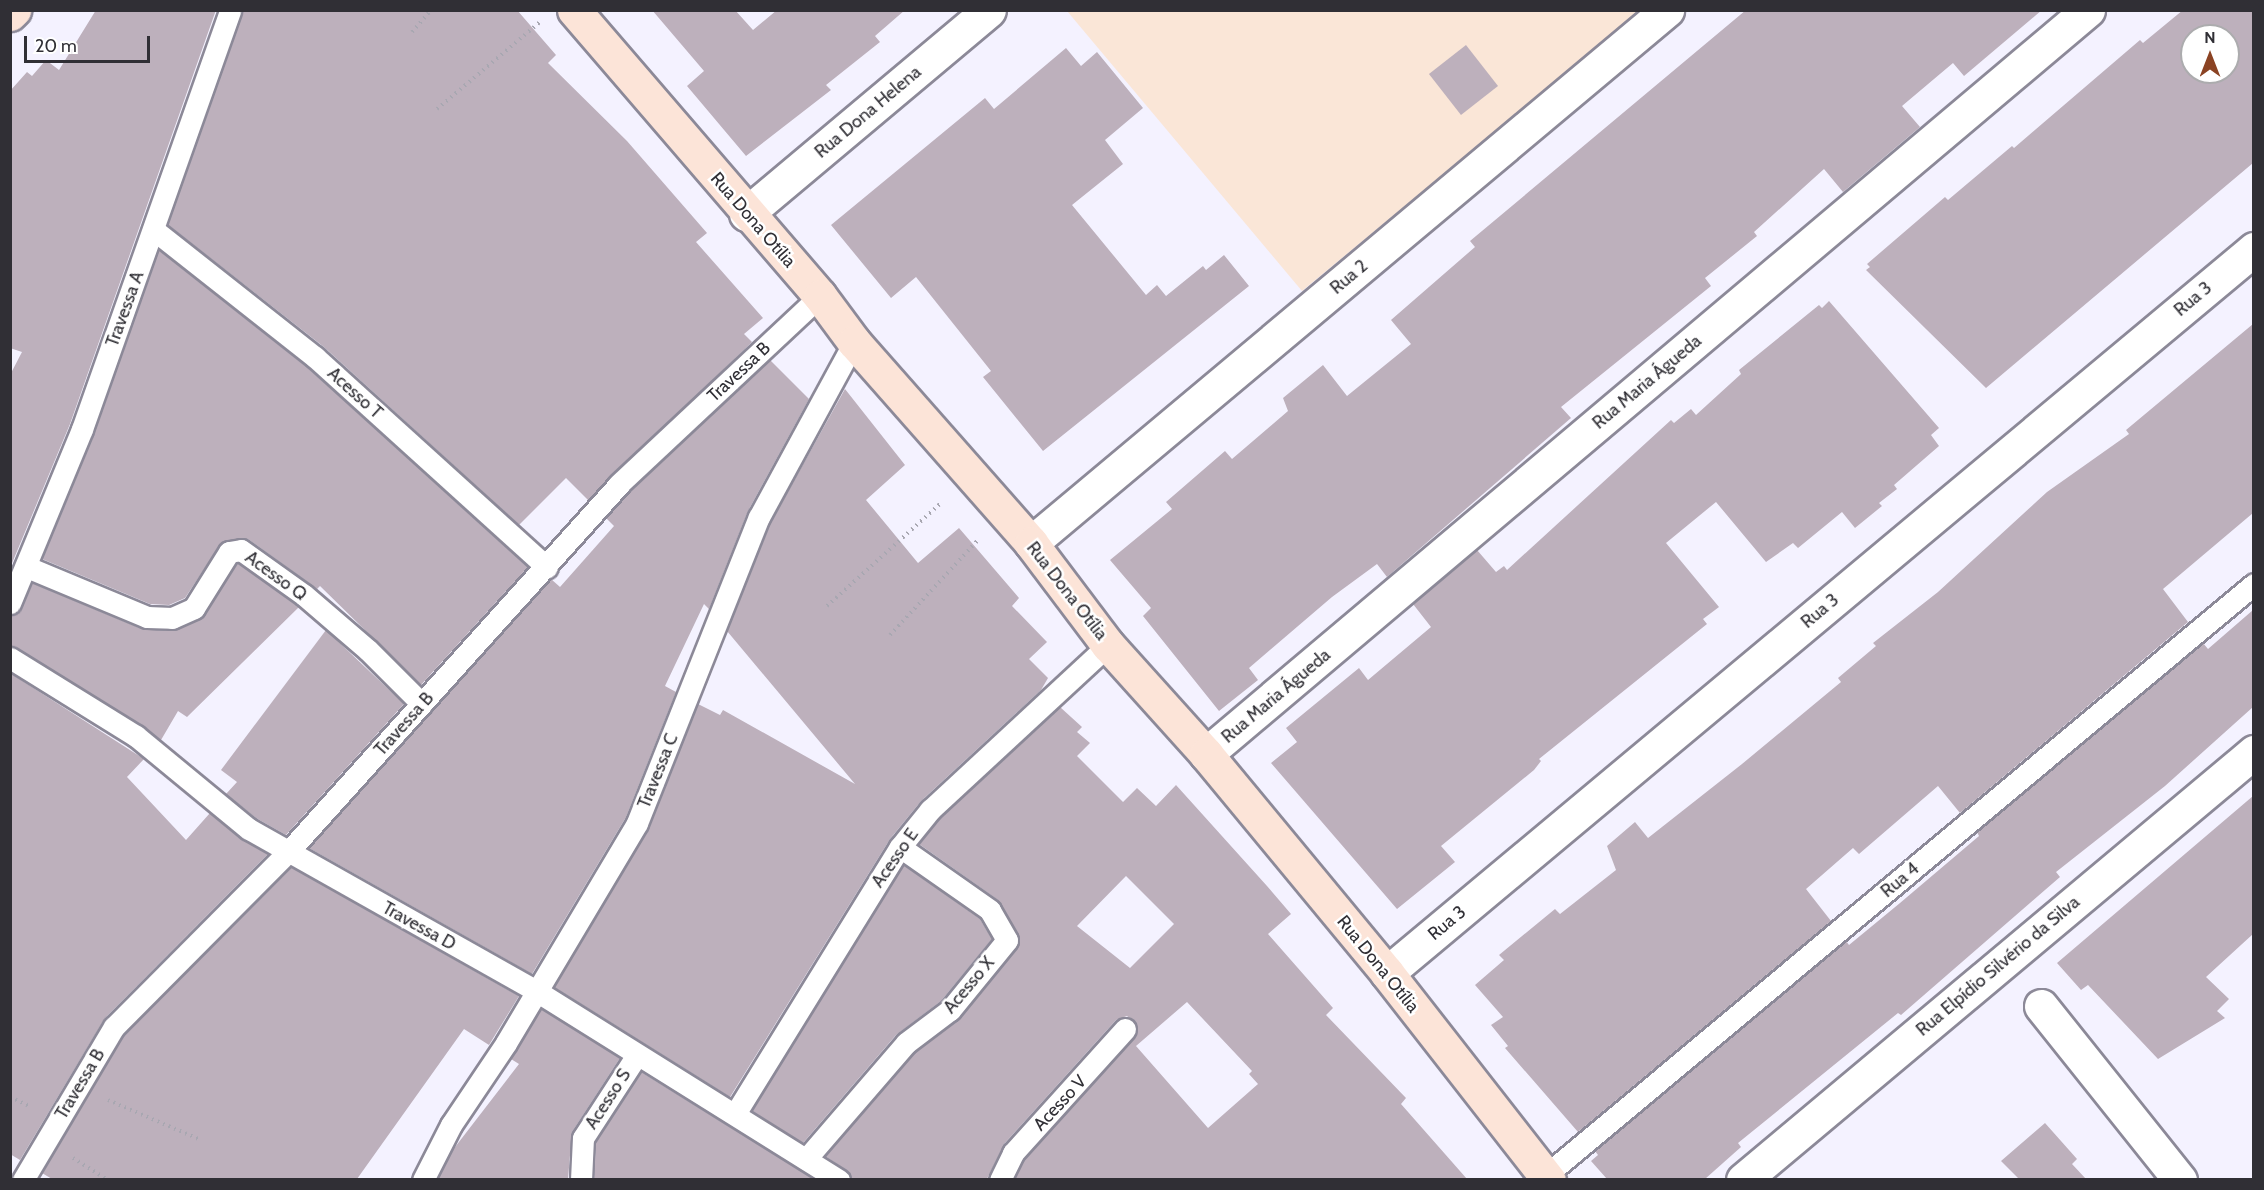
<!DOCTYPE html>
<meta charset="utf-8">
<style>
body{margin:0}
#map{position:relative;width:2264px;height:1190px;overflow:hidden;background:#f4f2ff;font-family:Cabin,sans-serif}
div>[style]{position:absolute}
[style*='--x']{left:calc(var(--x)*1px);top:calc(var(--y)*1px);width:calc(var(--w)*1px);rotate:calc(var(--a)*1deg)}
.education>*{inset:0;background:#fae6d7}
.building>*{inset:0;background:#bdb0bc;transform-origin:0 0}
.path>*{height:4px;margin-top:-2px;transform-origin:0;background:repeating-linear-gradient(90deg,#a8a7b1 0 1.5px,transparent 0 6px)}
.roads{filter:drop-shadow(2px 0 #8c8998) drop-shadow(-2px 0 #8c8998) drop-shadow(0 2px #8c8998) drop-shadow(0 -2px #8c8998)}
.lane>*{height:21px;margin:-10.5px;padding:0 10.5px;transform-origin:10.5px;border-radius:10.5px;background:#fff}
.street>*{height:33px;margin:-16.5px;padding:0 16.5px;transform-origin:16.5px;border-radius:16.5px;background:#fff}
.secondary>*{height:33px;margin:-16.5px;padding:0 16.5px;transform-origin:16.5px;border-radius:16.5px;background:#fce4d8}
span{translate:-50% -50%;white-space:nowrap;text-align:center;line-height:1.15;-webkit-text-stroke:5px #fff;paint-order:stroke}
.street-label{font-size:18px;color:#302f35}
.frame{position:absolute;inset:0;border:12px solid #302f35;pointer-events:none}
.north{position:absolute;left:2180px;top:24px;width:60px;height:60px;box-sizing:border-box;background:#fff;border:2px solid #acacae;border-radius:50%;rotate:0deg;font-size:16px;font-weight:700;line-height:24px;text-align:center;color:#302f35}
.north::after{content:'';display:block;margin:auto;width:21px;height:27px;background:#8b4323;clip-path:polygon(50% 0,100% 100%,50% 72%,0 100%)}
.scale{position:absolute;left:24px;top:36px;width:126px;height:27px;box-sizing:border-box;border:3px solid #302f35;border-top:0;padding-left:8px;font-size:18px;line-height:21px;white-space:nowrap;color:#302f35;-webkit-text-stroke:4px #fff;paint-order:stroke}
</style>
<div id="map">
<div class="education">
<i style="clip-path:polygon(1067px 11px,1641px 11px,1302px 291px)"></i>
</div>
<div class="building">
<i style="clip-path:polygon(96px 10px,216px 10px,70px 424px,10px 568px,10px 375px,22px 352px,10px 348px,10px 91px,27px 72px,32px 76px,46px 60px,59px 70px)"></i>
<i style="clip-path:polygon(242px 10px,517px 10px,556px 55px,548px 63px,627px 141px,707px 233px,696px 242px,763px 318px,744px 334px,752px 342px,588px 500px,566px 478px,519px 525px,324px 347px,168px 225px)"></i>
<i style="clip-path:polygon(652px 10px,735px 10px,753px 30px,777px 10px,905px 10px,875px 36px,880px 42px,826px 85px,831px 90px,746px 156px,687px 86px,704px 71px)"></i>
<i style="clip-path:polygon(1746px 10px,2042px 10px,1964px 76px,1953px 63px,1902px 106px,1920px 127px,1843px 192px,1824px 169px,1754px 232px,1757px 236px,1705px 278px,1711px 286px,1561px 407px,1571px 418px,1387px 577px,1377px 564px,1332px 597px,1249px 668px,1258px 680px,1219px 711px,1143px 616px,1151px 608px,1110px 560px,1172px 509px,1166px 502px,1225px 451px,1232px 459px,1288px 411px,1283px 398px,1323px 365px,1347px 396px,1411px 344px,1391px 320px,1475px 247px,1470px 241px)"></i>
<i style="clip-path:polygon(evenodd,2183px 10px,2253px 10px,2253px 163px,1986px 388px,1866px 270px,1870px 267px,1867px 264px,1945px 197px,1948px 200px,2012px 146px,2014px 148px,2140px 40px,2143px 43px,2183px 10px,2192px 36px,2228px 36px,2228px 72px,2192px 72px,2192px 36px)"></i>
<i style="left:1466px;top:45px;width:52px;height:47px;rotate:52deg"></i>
<i style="clip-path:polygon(1066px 48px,1081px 66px,1097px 52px,1143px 108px,1105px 140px,1123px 164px,1072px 205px,1146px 295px,1157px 285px,1166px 296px,1203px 266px,1206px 270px,1224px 255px,1249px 286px,1043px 451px,983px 377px,991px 371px,916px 277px,891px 298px,831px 225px,985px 98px,994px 109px)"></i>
<i style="clip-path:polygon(159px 250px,307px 367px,528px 567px,421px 685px,320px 586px,317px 589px,248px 539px,222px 542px,185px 598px,169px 605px,150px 604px,42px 559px,94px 433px)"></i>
<i style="clip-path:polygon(1829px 301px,1939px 428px,1931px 435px,1939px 446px,1894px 485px,1897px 489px,1879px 503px,1882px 506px,1855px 528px,1842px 512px,1798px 548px,1793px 543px,1766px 562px,1716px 502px,1666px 543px,1719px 607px,1703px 619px,1707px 624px,1539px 759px,1541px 761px,1534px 770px,1441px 846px,1455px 862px,1397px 909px,1271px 763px,1297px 742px,1286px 728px,1359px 668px,1368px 680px,1431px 627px,1413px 604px,1477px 550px,1496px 572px,1504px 566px,1507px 570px,1671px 420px,1674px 423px,1691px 409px,1696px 415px,1741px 374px,1739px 370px,1819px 305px,1822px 308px)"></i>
<i style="clip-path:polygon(2253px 324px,2253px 513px,2163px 589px,2188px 622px,1960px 813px,1938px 786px,1859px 854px,1853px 848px,1806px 889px,1831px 921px,1578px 1132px,1505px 1048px,1508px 1046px,1491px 1025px,1503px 1017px,1475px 985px,1504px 960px,1499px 955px,1555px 909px,1560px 914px,1616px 870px,1607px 846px,1635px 822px,1648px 838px,1742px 764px,1841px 682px,1838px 678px,1876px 646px,1873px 643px,1938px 592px,2047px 492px,2129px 434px,2126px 430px)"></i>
<i style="clip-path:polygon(770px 360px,809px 399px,748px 511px,709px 609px,704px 604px,665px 686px,676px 692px,626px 817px,532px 974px,309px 848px,551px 579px,560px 587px,614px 526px,606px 518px,628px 493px)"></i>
<i style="clip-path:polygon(845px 389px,905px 465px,866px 500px,918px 563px,959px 528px,1019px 598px,1012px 606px,1047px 642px,1029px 659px,1048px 678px,1041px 690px,921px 801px,890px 839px,730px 1097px,554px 987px,648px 829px,698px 704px,720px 715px,723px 710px,855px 784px,727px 631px,771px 522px)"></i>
<i style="clip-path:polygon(238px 563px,299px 607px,187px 717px,178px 711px,161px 740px,10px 645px,10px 616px,21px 608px,32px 583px,142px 629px,172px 631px,204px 615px)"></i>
<i style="clip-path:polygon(2253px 610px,2253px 707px,2165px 786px,2056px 872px,2060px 877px,1901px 1015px,1898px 1013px,1738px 1143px,1741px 1147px,1705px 1179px,1607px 1179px,1591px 1161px,1598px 1155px,1595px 1151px,1846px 941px,1849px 945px,1900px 903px,1979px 836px,1977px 832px,2203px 643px,2208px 649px)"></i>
<i style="clip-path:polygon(326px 630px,404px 704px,286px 835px,256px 818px,226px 794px,237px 782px,221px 770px)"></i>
<i style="clip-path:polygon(10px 673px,144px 759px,127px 777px,186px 840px,210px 813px,268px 854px,105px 1018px,20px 1160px,10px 1154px)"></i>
<i style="clip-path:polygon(evenodd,1060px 707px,1082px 727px,1077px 732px,1090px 743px,1077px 756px,1123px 802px,1137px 788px,1156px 806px,1176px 785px,1267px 886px,1291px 914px,1268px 934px,1333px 1008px,1326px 1015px,1406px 1098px,1401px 1104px,1467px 1179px,1014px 1179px,1024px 1160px,1134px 1038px,1137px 1025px,1127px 1016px,1116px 1020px,1004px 1144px,987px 1179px,852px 1179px,846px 1170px,825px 1156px,915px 1052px,960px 1018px,1017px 947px,1018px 934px,998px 900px,919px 844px,939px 819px,1060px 707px,1126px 876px,1174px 924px,1130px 968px,1077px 926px,1126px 876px,1060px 707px,1187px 1002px,1252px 1071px,1249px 1074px,1258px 1084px,1208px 1128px,1136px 1046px,1187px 1002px)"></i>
<i style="clip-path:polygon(2253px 796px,2253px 934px,2206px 977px,2229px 999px,2217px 1011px,2225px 1018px,2158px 1059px,2088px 985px,2081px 990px,2057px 963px)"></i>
<i style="clip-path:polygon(904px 865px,980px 919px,992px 939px,941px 1001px,896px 1035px,803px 1143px,752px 1111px)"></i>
<i style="clip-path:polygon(291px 867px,519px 996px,489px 1045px,464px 1029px,357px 1179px,52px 1179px,42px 1173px,124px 1035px)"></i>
<i style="clip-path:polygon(541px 1009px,620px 1058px,572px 1132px,568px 1179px,438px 1179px,452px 1151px,519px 1064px,511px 1059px)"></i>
<i style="clip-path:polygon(641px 1072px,814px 1179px,594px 1179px,596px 1142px)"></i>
<i style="clip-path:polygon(2045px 1123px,2077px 1159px,2072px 1164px,2086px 1179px,2019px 1179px,2001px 1161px)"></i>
</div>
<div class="path">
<i style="--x:412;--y:32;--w:29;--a:-49"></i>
<i style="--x:437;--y:109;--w:135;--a:-40.2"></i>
<i style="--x:827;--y:606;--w:155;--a:-42.1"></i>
<i style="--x:890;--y:635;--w:128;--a:-47.2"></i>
<i style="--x:10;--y:1097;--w:21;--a:25"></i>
<i style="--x:108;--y:1100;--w:101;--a:23.3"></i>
<i style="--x:73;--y:1158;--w:41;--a:32.2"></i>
</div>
<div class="roads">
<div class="lane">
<i style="--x:154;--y:230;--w:205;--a:38.3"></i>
<i style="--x:315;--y:357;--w:313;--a:42.2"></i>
<i style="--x:27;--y:567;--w:130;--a:22.6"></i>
<i style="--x:147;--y:617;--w:25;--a:2"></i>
<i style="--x:172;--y:618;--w:24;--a:-24"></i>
<i style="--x:194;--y:608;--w:66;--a:-58"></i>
<i style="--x:229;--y:552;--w:12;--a:-9"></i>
<i style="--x:241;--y:550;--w:77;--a:35.5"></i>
<i style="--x:304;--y:595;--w:84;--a:40.7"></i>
<i style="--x:368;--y:650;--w:76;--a:45"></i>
<i style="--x:10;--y:603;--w:188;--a:-67.5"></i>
<i style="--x:82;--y:429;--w:444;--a:-70.5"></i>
<i style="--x:10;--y:658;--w:148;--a:31.8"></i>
<i style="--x:136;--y:736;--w:146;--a:39.5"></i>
<i style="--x:249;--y:829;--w:332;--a:29.4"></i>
<i style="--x:538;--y:992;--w:355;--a:32"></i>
<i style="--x:735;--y:1114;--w:314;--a:-58.3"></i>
<i style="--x:900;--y:847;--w:48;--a:-51"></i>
<i style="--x:930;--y:810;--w:243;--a:-42.8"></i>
<i style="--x:806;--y:1159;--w:153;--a:-49.2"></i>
<i style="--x:906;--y:1043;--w:55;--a:-36.9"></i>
<i style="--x:950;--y:1010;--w:90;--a:-50.8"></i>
<i style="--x:1007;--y:940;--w:34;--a:-120"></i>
<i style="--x:990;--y:910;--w:110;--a:-145"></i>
<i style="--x:1546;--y:1175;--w:922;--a:-39.85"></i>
<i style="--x:23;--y:1180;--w:178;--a:-59.3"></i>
<i style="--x:114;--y:1027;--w:247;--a:-45.2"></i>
<i style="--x:288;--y:852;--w:495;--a:-48"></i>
<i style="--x:619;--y:484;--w:275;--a:-43.1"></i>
<i style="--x:423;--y:1180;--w:62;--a:-63"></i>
<i style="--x:451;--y:1125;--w:99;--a:-56.1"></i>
<i style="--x:506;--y:1043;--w:256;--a:-59.2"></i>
<i style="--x:637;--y:823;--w:329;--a:-68.3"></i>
<i style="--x:759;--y:517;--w:199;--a:-61.5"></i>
<i style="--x:581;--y:1180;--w:42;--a:-87.3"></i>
<i style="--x:583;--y:1138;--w:99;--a:-57"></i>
<i style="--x:1000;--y:1180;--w:30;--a:-64"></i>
<i style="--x:1013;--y:1153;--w:167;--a:-47.9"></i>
</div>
<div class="street">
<i style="--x:746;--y:214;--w:317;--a:-40"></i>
<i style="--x:1031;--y:543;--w:830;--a:-39.96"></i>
<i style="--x:1206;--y:754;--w:1154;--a:-40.15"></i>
<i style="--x:1387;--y:973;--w:1130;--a:-39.86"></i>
<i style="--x:2041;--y:1006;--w:223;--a:51.4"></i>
<i style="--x:1743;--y:1180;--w:667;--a:-39.95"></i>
</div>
<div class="secondary">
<i style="--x:574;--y:10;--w:377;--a:49.3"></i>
<i style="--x:820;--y:296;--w:57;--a:53.5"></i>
<i style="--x:854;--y:342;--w:268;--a:48.6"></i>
<i style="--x:1031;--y:543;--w:128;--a:53"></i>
<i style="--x:1108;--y:645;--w:147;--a:48"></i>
<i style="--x:1206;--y:754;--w:284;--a:50.4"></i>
<i style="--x:1387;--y:973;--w:263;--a:52"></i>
<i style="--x:10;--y:14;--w:6;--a:-45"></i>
</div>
</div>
<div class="street-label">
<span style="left:868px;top:112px;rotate:-40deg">Rua Dona Helena</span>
<span style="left:753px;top:220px;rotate:49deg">Rua Dona Otília</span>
<span style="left:1349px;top:277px;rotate:-40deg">Rua 2</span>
<span style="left:2193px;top:299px;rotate:-40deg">Rua 3</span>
<span style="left:125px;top:309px;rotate:-70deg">Travessa A</span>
<span style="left:739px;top:372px;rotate:-43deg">Travessa B</span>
<span style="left:1647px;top:382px;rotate:-40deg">Rua Maria Águeda</span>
<span style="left:355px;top:393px;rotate:42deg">Acesso T</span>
<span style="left:276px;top:576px;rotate:36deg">Acesso Q</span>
<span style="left:1067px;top:591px;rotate:52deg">Rua Dona Otília</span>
<span style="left:1820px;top:611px;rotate:-40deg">Rua 3</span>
<span style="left:1276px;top:696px;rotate:-40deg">Rua Maria Águeda</span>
<span style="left:404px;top:724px;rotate:-48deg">Travessa B</span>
<span style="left:658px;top:771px;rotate:-68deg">Travessa C</span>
<span style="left:895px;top:858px;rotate:-55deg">Acesso E</span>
<span style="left:1900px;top:880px;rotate:-40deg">Rua 4</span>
<span style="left:1447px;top:923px;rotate:-40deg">Rua 3</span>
<span style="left:419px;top:926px;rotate:29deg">Travessa D</span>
<span style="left:1378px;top:964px;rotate:51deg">Rua Dona Otília</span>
<span style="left:1998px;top:966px;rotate:-40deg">Rua Elpídio Silvério da Silva</span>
<span style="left:969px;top:985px;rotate:-50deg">Acesso X</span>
<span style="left:80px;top:1084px;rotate:-59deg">Travessa B</span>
<span style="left:608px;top:1099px;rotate:-57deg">Acesso S</span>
<span style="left:1060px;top:1103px;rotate:-47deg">Acesso V</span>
</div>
<div class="frame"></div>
<div class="north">N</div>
<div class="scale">20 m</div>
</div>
